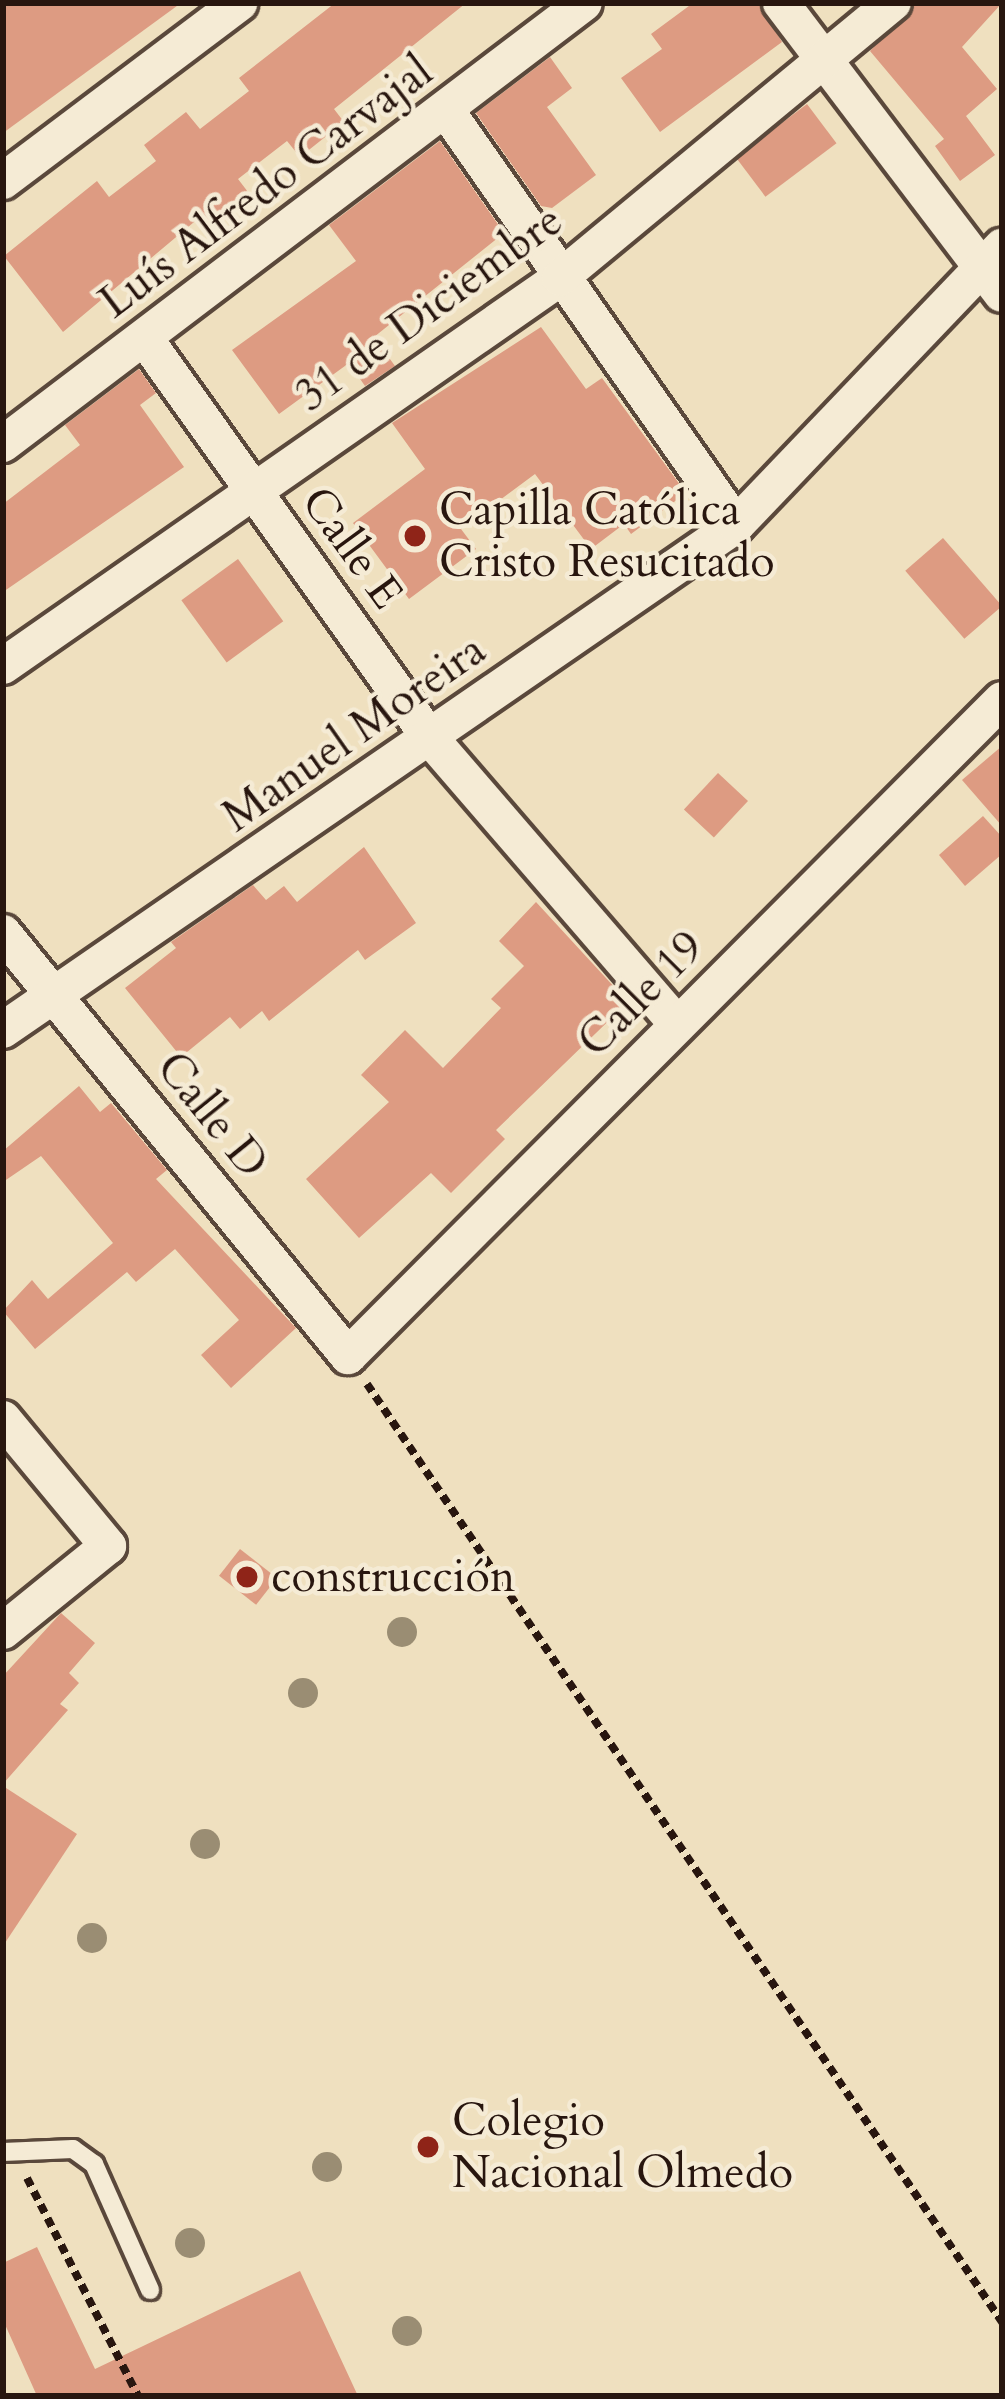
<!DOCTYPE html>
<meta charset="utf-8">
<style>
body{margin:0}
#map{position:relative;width:1005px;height:2399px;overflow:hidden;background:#efe0bf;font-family:Cardo,serif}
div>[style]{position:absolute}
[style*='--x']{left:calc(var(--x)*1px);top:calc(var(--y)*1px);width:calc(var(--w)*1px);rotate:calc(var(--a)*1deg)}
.building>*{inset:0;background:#dd9b82;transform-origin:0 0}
.path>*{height:8px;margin-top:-4px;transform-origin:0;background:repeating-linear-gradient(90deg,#28160f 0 9px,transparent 0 15px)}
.roads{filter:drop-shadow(3px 0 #5a483b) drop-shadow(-3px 0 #5a483b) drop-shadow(0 3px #5a483b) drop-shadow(0 -3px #5a483b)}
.lane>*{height:18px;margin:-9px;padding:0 9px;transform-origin:9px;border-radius:9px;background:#f5ebd5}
.street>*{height:36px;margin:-18px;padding:0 18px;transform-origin:18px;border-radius:18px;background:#f5ebd5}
.trees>*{width:30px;height:30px;margin:-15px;border-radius:50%;background:#9a8d73}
.dots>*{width:33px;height:33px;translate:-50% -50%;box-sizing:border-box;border:6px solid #f5ebd5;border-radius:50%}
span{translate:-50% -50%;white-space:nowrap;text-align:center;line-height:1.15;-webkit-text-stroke:9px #f5ebd5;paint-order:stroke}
.street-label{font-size:45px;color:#28160f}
.poi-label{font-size:45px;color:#28160f}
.left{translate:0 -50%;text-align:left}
.frame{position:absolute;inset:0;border:6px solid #28160f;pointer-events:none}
</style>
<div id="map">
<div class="building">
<i style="clip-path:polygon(3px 3px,181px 3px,3px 133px)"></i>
<i style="clip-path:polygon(335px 3px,466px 3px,334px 109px,344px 122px,300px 157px,287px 141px,238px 179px,248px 192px,206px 225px,200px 217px,63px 332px,4px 256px,97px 181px,109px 197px,156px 161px,144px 145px,186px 112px,200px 129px,249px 91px,239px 78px)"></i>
<i style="clip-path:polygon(693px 3px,759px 3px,782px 42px,660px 132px,621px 78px,662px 49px,651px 34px)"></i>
<i style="clip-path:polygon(915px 3px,1002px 3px,962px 47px,997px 89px,966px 116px,995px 155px,960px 181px,935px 146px,944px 139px,870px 51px)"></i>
<i style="clip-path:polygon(550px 57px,572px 88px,547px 107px,596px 175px,552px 208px,541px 206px,476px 113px)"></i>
<i style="left:807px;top:104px;width:49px;height:89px;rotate:53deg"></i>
<i style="clip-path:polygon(440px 141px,504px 233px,374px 337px,395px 366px,365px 386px,349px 363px,279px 414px,232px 350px,356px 261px,329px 225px)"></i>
<i style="clip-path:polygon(541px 327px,586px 389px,602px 378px,686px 493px,631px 534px,624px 524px,591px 549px,535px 474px,461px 529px,476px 549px,409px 599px,353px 523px,425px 469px,392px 423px)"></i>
<i style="clip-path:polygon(139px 369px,156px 393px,140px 405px,184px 467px,3px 592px,3px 504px,80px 445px,65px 425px)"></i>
<i style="left:943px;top:538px;width:90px;height:50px;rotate:49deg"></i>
<i style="left:238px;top:559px;width:77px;height:70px;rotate:54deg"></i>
<i style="clip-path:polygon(1002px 746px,1002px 826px,962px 780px)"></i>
<i style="left:718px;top:773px;width:41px;height:50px;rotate:43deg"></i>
<i style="clip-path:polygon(983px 816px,1002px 837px,1002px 854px,965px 886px,939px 855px)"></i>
<i style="clip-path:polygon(364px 847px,416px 923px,365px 960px,358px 950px,269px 1021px,262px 1011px,240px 1029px,230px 1017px,181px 1057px,125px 988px,176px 948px,171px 942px,253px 885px,266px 900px,284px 886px,297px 902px)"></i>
<i style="clip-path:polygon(536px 902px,628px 1002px,496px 1130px,505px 1139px,451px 1193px,431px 1173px,359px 1238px,306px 1179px,389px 1102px,361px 1075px,405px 1030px,443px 1068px,501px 1008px,491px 999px,524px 966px,499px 941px)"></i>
<i style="clip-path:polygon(79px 1086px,100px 1112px,111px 1103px,167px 1170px,156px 1179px,296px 1328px,231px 1388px,201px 1355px,239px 1320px,175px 1249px,136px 1282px,127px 1272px,35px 1349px,3px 1311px,32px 1280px,48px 1299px,113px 1243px,41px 1156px,3px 1182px,3px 1151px)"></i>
<i style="left:240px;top:1549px;width:47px;height:34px;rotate:38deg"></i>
<i style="clip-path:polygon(61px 1613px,95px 1643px,69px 1673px,79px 1683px,60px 1704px,68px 1710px,3px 1784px,3px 1676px)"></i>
<i style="clip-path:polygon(3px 1786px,77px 1834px,3px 1946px)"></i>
<i style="clip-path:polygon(37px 2247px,95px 2369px,300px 2271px,358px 2396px,37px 2396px,3px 2320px,3px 2263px)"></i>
</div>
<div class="path">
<i style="--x:367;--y:1384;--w:1133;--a:55.9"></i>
<i style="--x:27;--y:2178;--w:245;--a:63"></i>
</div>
<div class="roads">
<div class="lane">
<i style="--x:3;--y:2152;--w:70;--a:-2.5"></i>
<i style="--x:73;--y:2149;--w:26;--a:36"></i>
<i style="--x:94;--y:2164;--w:138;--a:66"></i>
</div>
<div class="street">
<i style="--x:781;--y:3;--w:365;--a:52.8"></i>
<i style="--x:446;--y:110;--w:506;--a:55.05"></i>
<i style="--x:3;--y:181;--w:296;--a:-37"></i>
<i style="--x:146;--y:340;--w:490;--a:54.5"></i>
<i style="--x:431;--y:739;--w:376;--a:49.2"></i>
<i style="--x:3;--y:444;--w:729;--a:-37.2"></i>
<i style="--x:3;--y:666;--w:679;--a:-34.86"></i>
<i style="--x:560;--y:278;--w:432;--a:-39.6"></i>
<i style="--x:3;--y:933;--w:546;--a:50.8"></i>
<i style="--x:348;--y:1356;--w:926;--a:-45.09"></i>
<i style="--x:3;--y:1030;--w:890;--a:-34.56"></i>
<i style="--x:736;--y:525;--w:385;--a:-46.3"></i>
<i style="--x:3;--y:1419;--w:165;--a:50.4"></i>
<i style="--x:108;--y:1546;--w:135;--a:141"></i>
</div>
</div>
<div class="trees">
<i style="left:402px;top:1632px"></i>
<i style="left:303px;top:1693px"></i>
<i style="left:205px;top:1844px"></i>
<i style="left:92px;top:1938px"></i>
<i style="left:327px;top:2167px"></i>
<i style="left:190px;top:2243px"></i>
<i style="left:407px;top:2331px"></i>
</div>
<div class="dots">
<i style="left:415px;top:536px;background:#8f2418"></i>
<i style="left:247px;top:1577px;background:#8f2418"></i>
<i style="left:428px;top:2147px;background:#8f2418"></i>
</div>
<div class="street-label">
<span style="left:266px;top:187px;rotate:-37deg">Luís Alfredo Carvajal</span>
<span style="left:429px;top:308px;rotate:-36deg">31 de Diciembre</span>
<span style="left:352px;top:548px;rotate:54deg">Calle E</span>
<span style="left:354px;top:733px;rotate:-35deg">Manuel Moreira</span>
<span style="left:641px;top:994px;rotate:-45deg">Calle 19</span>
<span style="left:212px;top:1115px;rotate:51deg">Calle D</span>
</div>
<div class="poi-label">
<span class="left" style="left:439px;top:536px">Capilla Católica<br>Cristo Resucitado</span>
<span class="left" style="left:271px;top:1577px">construcción</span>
<span class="left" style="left:452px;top:2147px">Colegio<br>Nacional Olmedo</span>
</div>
<div class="frame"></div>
</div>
